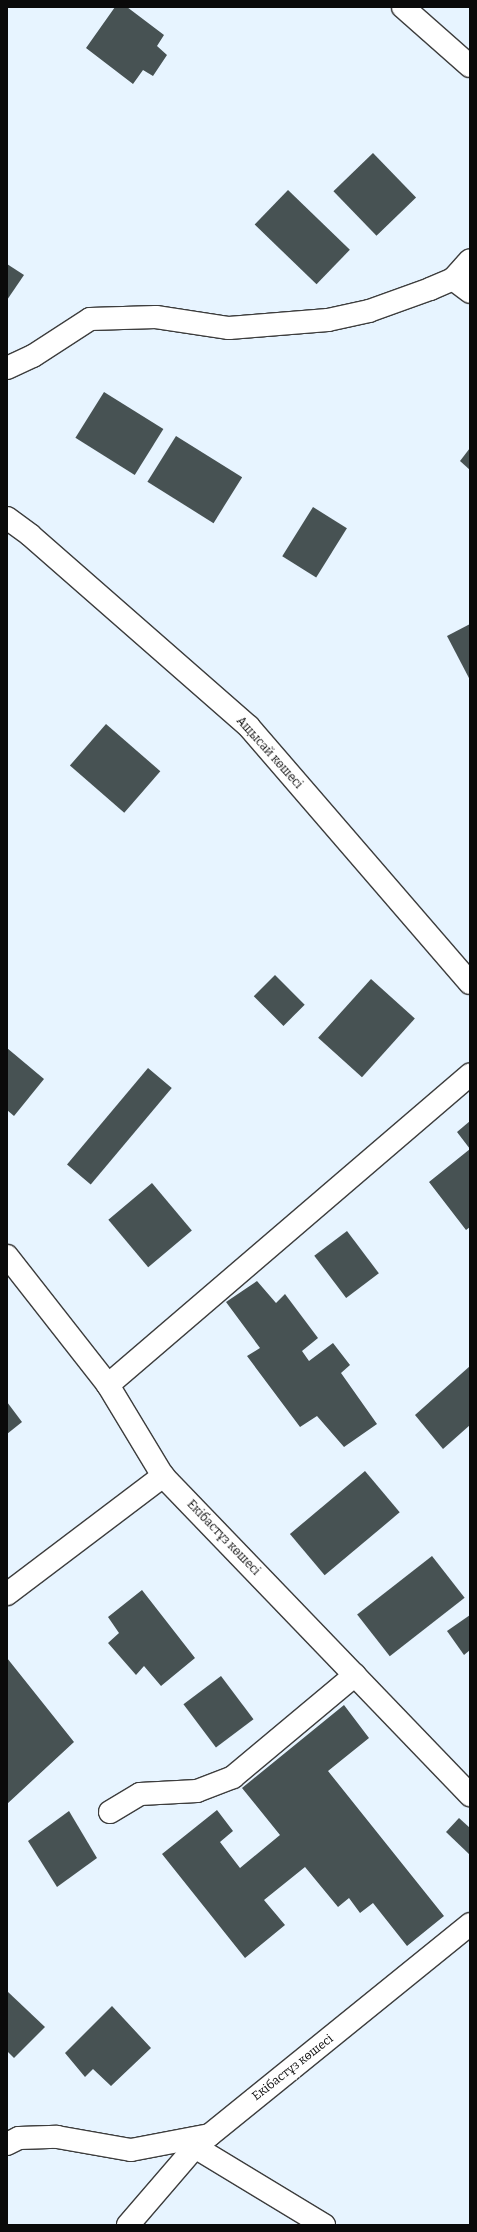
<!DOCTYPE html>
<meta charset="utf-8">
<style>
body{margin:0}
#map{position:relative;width:477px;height:2232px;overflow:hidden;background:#e7f4ff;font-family:Bitter,serif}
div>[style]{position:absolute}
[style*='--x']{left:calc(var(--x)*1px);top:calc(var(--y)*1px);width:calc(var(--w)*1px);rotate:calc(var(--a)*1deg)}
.building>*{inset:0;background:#475253;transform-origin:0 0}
.roads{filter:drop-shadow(1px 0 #3d3d3d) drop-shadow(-1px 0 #3d3d3d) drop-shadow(0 1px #3d3d3d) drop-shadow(0 -1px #3d3d3d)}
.minor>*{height:22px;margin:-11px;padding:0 11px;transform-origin:11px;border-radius:11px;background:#fff}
span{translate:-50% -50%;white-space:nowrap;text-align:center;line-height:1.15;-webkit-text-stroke:4px #fff;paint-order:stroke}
.street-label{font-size:12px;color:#0a0a0a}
.frame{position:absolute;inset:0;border:8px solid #0a0a0a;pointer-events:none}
</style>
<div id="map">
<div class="building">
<i style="clip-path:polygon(115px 7px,127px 7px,164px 35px,157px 46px,167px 55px,153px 76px,143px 70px,133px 84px,86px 48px)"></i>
<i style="left:373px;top:153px;width:62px;height:55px;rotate:46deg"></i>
<i style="left:288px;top:190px;width:86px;height:48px;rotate:44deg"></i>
<i style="clip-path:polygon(7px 264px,24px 275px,7px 300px)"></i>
<i style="left:104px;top:392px;width:70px;height:54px;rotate:32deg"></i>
<i style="left:176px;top:436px;width:78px;height:54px;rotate:32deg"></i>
<i style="clip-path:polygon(470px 448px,470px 470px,460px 461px)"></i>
<i style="left:313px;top:507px;width:40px;height:58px;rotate:32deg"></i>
<i style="clip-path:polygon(470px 624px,470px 680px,447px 636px)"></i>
<i style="left:106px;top:724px;width:72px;height:55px;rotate:41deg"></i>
<i style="left:275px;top:975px;width:42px;height:30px;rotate:45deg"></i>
<i style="left:371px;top:979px;width:59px;height:79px;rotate:42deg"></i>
<i style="clip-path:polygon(7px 1048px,44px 1079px,14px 1116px,7px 1110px)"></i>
<i style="left:148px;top:1068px;width:31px;height:126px;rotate:40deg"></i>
<i style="clip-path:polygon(470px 1121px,470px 1227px,466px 1230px,429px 1182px,470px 1149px,457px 1132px)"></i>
<i style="left:152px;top:1183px;width:62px;height:57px;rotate:50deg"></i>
<i style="left:347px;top:1231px;width:53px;height:41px;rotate:53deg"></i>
<i style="clip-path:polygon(257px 1281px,276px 1303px,285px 1294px,318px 1338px,302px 1351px,309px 1361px,333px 1343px,350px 1365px,341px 1373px,377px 1424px,344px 1447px,317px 1416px,300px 1427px,247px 1356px,260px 1348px,226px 1302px)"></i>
<i style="clip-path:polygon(470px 1366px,470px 1425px,443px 1449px,415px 1415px)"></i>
<i style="clip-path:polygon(7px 1402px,22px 1422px,7px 1434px)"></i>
<i style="left:365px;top:1471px;width:54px;height:98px;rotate:50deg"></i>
<i style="left:432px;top:1556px;width:53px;height:95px;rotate:52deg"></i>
<i style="clip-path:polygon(142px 1590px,195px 1658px,161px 1686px,144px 1666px,136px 1675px,108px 1643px,119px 1633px,108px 1617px)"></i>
<i style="clip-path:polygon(470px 1615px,470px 1650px,464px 1655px,447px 1631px)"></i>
<i style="clip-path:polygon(7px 1658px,74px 1742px,7px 1804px,8px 1741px)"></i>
<i style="left:221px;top:1676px;width:54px;height:47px;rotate:53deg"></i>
<i style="clip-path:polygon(344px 1705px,369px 1738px,328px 1771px,444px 1916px,407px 1946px,373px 1903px,360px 1913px,349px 1898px,338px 1907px,305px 1867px,264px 1900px,285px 1925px,245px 1958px,162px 1854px,217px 1810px,233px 1831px,220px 1842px,240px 1868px,280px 1835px,242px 1788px)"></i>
<i style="clip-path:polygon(69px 1811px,97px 1858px,57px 1887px,28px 1841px)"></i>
<i style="clip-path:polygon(459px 1818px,470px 1828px,470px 1855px,446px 1832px)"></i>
<i style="clip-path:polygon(7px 1991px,45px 2027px,14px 2058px,7px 2051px)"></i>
<i style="clip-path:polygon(112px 2006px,151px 2048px,111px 2086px,93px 2069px,85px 2077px,65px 2053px)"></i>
</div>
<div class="roads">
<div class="minor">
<i style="--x:403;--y:7;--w:89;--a:41.4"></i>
<i style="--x:453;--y:279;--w:21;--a:37"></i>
<i style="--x:7;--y:368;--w:29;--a:-25"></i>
<i style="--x:33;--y:356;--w:68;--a:-33"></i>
<i style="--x:90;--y:319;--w:66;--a:-1.7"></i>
<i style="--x:156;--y:317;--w:74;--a:8.6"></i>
<i style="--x:229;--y:328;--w:99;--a:-4.6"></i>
<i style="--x:328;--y:320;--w:42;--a:-12.4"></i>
<i style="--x:369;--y:311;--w:65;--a:-19.8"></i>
<i style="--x:430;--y:289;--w:25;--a:-23"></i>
<i style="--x:453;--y:279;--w:25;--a:-48"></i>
<i style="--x:7;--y:518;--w:29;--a:36"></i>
<i style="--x:30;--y:535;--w:291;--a:41.2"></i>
<i style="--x:249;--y:727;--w:338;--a:49.2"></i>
<i style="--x:7;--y:1256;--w:164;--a:51.9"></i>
<i style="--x:108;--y:1385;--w:106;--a:58.9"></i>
<i style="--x:163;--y:1476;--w:443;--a:46.1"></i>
<i style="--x:108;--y:1385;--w:477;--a:-40.6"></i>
<i style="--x:7;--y:1594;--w:196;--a:-37.1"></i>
<i style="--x:110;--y:1812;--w:35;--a:-31"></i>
<i style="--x:140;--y:1794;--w:57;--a:-3"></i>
<i style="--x:197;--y:1791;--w:39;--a:-21"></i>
<i style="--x:233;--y:1777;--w:159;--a:-39.9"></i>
<i style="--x:7;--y:2144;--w:13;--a:-27"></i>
<i style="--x:19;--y:2138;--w:38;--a:-2"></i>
<i style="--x:57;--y:2137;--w:75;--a:10"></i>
<i style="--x:131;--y:2150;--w:80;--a:-10.8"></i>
<i style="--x:195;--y:2147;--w:151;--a:31.2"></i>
<i style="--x:128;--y:2225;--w:103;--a:-49.3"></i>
<i style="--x:195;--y:2147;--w:354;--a:-39"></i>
</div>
</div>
<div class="street-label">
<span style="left:269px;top:753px;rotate:48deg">Ащысай көшесі</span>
<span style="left:223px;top:1538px;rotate:46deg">Екібастұз көшесі</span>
<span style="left:293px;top:2068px;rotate:-38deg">Екібастұз көшесі</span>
</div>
<div class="frame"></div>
</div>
